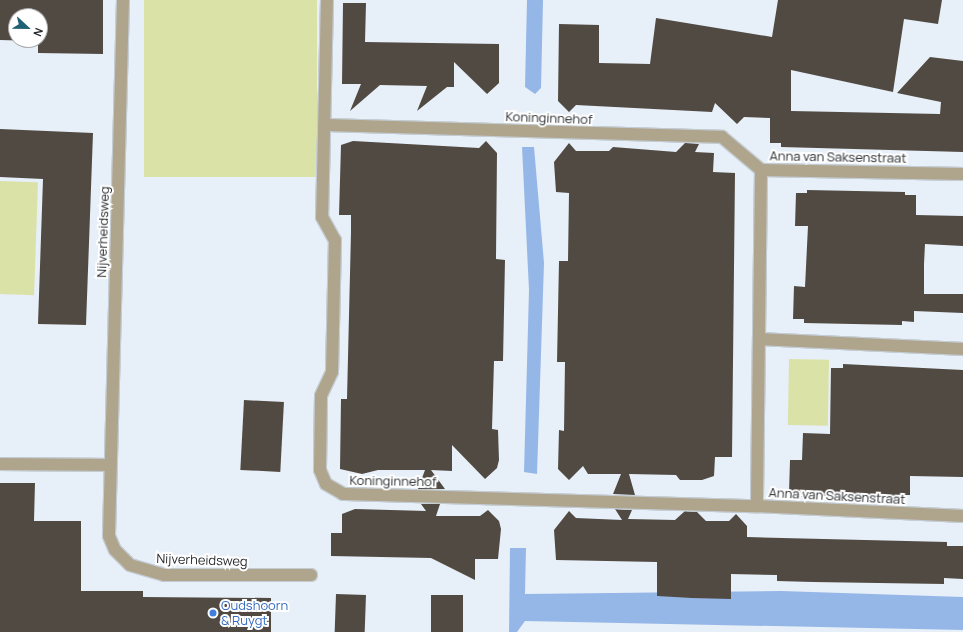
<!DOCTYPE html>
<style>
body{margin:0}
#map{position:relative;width:963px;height:632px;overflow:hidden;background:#e7eff8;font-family:Manrope,sans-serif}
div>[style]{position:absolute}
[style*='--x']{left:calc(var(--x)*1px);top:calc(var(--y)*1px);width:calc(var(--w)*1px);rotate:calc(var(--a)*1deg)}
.green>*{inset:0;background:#dbe2a7;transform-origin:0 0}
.water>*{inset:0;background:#95b7e7}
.building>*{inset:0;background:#514a43;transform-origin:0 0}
.roads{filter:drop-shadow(1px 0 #c4ccd3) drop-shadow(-1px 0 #c4ccd3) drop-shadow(0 1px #c4ccd3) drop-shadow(0 -1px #c4ccd3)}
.minor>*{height:12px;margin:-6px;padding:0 6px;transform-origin:6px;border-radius:6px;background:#afa48c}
.dots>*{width:11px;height:11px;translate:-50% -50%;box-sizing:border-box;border:2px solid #fff;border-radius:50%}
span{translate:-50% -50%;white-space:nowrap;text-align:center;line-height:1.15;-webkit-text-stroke:4px #fff;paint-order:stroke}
.street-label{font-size:13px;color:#272a2d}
.shop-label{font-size:13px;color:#366cbe}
.left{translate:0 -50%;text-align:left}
.north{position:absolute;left:8px;top:8px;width:40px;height:40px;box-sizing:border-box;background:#fff;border:1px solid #a9aaab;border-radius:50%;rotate:112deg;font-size:11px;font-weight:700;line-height:16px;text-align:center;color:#272a2d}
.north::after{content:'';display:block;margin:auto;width:14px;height:18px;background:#206075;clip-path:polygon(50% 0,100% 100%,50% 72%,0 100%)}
</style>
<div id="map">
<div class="green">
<i style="left:144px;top:0;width:173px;height:177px"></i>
<i style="left:0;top:181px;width:38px;height:113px;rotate:2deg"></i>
<i style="left:789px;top:359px;width:40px;height:66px;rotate:1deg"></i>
</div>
<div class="water">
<i style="clip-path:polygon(527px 0,543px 0,541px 88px,535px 94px,525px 87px)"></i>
<i style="clip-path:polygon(522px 147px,534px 147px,544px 263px,537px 474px,524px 472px,529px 290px)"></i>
<i style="clip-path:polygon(510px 548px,526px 548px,525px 594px,781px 591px,963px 597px,963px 630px,525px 621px,517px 632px,509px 632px)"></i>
</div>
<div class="building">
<i style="clip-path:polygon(evenodd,0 0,103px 0,103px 54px,38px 53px,38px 41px,0 40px,0 0,16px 16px,40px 16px,40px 40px,16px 40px,16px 16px)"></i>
<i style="clip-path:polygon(778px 0,942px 0,938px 24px,904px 19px,893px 92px,791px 70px,791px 111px,940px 114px,941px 102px,897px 93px,930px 57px,963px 61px,963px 152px,781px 147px,781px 143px,770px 143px,770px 118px,744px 117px,737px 124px,715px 103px,712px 112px,576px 105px,569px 112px,558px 101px,559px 24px,599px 25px,599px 63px,650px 64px,656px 18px,772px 37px)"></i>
<i style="clip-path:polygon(343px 3px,366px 3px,365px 42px,499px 44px,499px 83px,487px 94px,454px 62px,454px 87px,447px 87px,417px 111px,427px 86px,380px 85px,350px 111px,361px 84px,342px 84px)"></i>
<i style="clip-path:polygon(0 129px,93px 133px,86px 325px,38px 324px,43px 179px,0 177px)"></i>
<i style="clip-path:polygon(353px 141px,479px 148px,486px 141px,497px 153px,496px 259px,505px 260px,503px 361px,494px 361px,492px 429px,498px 430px,499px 460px,497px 468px,485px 479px,452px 445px,452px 471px,431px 470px,445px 489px,418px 489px,425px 470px,378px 470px,362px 474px,340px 469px,341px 399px,347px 399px,351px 232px,351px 215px,339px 215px,341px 145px)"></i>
<i style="clip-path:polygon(569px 143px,576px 151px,609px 151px,613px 147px,676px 152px,685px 143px,699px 144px,695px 152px,714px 153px,713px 172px,735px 173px,732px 457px,715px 457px,714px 476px,702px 480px,680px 480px,676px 475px,629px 474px,635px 495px,613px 494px,621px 474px,588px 474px,583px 466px,569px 480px,558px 469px,559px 430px,564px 431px,565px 362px,557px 362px,559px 261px,568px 261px,569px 193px,556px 192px,554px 162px)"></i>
<i style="clip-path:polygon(807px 190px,905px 192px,905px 195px,916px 195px,916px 215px,963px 216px,963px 246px,925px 244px,924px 264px,924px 294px,963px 294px,963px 313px,914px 311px,914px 322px,902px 321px,902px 325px,804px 323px,804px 319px,793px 319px,794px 286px,805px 287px,808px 226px,795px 226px,796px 193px,807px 193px)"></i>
<i style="clip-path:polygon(843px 364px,963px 370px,963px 477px,910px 476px,910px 495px,898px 495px,898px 499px,801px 497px,801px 493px,789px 493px,790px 460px,802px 460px,803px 433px,830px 434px,831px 368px,843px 368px)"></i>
<i style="left:244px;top:400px;width:40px;height:70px;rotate:3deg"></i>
<i style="clip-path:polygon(0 483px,35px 483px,34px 521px,81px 521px,81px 591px,143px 591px,143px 597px,271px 598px,271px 632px,0 632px)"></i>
<i style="clip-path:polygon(421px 504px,440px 504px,436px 516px,480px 516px,488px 510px,499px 521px,501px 529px,498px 559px,475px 559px,475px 580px,431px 558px,331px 556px,331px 533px,342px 533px,342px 514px,355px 509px,426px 511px)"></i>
<i style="clip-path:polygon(615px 509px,632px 510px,628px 519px,675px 520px,685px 511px,697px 512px,706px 521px,729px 521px,736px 514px,747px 526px,747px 537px,947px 542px,947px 546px,963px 546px,963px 579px,944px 578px,944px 584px,813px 582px,777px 581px,777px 575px,731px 574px,731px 599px,692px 598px,657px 596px,657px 562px,556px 560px,554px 530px,569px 511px,576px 518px,622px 520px)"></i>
<i style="left:336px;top:594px;width:30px;height:38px;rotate:2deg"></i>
<i style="left:431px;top:595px;width:32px;height:37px"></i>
</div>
<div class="roads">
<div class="minor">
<i style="--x:123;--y:0;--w:536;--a:91.5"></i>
<i style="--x:109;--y:536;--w:15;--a:67"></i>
<i style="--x:115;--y:550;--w:21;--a:45"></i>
<i style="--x:130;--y:565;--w:35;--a:16"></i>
<i style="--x:164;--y:575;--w:147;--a:0"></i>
<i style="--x:327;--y:0;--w:217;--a:91.3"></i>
<i style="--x:322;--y:217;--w:26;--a:61"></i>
<i style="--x:335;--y:240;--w:132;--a:91.3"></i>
<i style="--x:332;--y:372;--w:26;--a:115"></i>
<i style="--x:321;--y:396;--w:74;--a:90.8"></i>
<i style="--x:320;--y:470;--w:15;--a:67"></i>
<i style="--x:326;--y:484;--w:20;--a:30"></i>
<i style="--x:343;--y:494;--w:414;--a:1.7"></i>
<i style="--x:324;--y:125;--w:398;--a:1.7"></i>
<i style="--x:722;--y:137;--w:51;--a:40.2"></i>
<i style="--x:963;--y:174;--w:202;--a:-178.9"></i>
<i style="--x:761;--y:170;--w:336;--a:90.7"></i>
<i style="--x:757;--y:506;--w:206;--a:2.8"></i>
<i style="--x:760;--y:339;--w:203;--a:2.8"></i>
<i style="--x:0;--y:464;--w:110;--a:0.5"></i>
</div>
</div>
<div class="dots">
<i style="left:213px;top:613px;background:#3f7fe0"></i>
</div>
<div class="street-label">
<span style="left:549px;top:118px;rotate:2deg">Koninginnehof</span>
<span style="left:838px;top:157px;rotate:1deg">Anna van Saksenstraat</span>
<span style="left:103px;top:232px;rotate:-88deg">Nijverheidsweg</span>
<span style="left:393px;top:481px;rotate:1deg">Koninginnehof</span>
<span style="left:837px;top:496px;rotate:3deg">Anna van Saksenstraat</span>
<span style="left:202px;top:560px;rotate:2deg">Nijverheidsweg</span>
</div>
<div class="shop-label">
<span class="left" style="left:221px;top:613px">Oudshoorn<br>&amp; Ruygt</span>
</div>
<div class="north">N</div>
</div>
